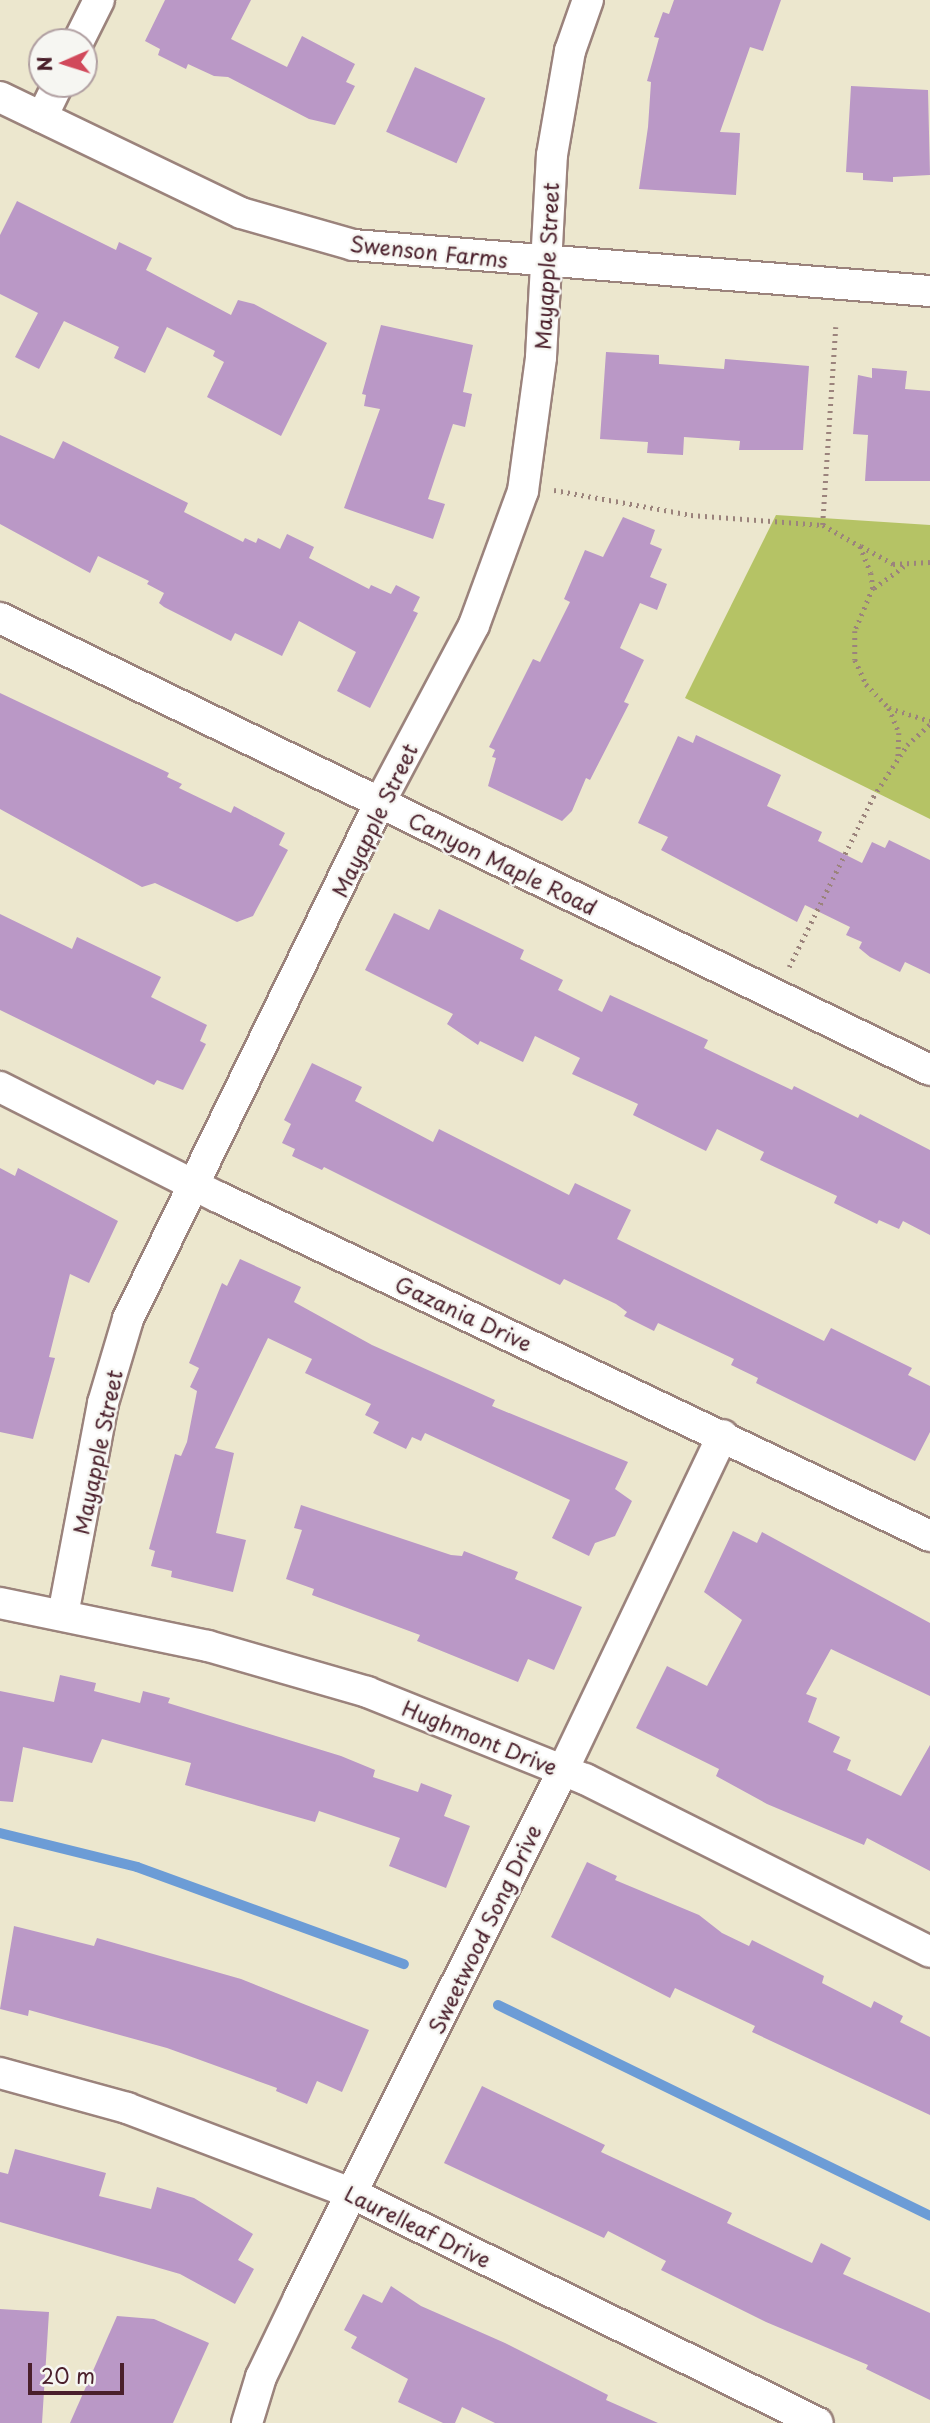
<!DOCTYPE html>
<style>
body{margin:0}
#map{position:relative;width:930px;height:2423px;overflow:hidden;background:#ece7ce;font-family:"Playpen Sans",sans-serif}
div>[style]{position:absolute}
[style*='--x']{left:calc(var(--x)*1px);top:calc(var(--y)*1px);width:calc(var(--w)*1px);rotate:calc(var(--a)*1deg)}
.green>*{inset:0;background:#b5c365}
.stream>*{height:10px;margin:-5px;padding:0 5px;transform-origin:5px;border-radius:5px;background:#6c9cd6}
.building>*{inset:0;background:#ba98c6;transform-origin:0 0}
.path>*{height:4.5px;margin-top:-2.25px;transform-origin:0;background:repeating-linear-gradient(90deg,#9b837c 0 2px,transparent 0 7px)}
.roads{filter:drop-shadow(2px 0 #9b837c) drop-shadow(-2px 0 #9b837c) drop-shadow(0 2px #9b837c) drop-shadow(0 -2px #9b837c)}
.street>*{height:30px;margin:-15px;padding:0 15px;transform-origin:15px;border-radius:15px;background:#fff}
span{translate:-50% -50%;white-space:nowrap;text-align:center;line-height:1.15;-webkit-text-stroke:5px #f6f6f2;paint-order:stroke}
.street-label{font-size:21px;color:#4a1f2b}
.north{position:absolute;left:28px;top:28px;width:70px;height:70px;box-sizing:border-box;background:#f6f6f2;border:2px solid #b1a0a2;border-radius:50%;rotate:267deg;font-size:19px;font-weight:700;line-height:28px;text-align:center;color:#4a1f2b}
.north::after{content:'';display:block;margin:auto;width:24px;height:32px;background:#d1495b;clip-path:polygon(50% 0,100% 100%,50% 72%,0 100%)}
.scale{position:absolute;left:28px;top:2363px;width:96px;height:32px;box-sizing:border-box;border:4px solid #4a1f2b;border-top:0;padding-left:9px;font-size:21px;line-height:24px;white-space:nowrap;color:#4a1f2b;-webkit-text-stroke:5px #f6f6f2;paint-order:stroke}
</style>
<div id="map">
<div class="green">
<i style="clip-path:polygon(776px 515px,930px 525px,930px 819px,685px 698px)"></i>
</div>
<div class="stream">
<i style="--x:0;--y:1833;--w:141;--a:13.9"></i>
<i style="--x:137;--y:1867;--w:284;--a:20"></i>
<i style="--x:498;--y:2005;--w:481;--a:26"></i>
</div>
<div class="building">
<i style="clip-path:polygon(165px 0,251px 0,231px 39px,287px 67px,302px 36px,355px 64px,346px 82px,355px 86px,335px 125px,309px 119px,228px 77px,214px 76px,188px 64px,186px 69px,158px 55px,160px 49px,145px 41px)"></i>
<i style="clip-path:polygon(674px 0,781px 0,763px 51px,750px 47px,720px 132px,740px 133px,736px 195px,639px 189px,648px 127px,651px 82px,647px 81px,659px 38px,654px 37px,663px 12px,669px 14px)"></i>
<i style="left:415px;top:67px;width:77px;height:71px;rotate:24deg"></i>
<i style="clip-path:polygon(851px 86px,928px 90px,930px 175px,893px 177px,893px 182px,863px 180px,863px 173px,846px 172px)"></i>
<i style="clip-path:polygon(17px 201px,116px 250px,119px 242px,152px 258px,146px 270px,231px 315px,238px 300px,254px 304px,327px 343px,281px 436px,207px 397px,224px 362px,213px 356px,215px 351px,167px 327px,145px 373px,114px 358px,119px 347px,64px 321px,39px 369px,15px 357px,38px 313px,0 294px,0 235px)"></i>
<i style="clip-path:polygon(381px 325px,473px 345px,463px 392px,472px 394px,465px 427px,453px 424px,428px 499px,445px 504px,433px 539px,344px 508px,380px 409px,364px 406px,366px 395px,362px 394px)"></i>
<i style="clip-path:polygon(606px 352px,659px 355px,659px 364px,724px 369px,725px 359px,809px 366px,803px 450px,739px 450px,740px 441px,684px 437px,683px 455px,647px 453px,648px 442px,600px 439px)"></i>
<i style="clip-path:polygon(872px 368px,907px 371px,905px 389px,930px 391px,930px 481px,865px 481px,868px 435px,853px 434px,858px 375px,872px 378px)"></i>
<i style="clip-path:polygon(0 435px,54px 459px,63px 441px,188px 503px,184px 512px,243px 542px,245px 538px,256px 543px,258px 538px,280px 549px,287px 534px,314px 547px,309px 558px,369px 589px,371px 585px,391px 594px,396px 585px,420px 597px,413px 611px,418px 613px,370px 708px,337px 691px,356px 652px,299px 621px,282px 656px,235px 633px,231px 641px,164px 607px,159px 603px,164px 593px,147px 584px,149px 581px,98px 556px,90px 573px,0 524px)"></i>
<i style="clip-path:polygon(623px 517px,655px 530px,650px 544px,662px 549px,650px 577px,667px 584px,657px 610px,640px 603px,620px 648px,644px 660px,624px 702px,629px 704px,590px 780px,586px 778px,572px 811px,562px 821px,488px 786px,496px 758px,492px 757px,495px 750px,489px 747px,533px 659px,540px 662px,570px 602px,564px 599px,585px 550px,603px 557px)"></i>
<i style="clip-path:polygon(0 693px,169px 773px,167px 777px,182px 784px,179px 788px,231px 813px,234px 806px,285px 833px,279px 845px,288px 850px,253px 916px,237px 922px,155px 883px,142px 887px,0 809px)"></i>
<i style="clip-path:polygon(696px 735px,781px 775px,767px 806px,822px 832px,818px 841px,862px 863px,872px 842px,885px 848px,889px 840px,930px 860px,930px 974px,905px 962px,900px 972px,870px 957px,859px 948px,862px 942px,846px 935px,850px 927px,805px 905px,797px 922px,661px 850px,668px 837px,638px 823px,678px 736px,693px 743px)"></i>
<i style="clip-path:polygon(439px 909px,524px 950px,520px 959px,563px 980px,558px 990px,602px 1012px,610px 995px,708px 1040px,704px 1048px,792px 1090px,794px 1086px,858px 1118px,860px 1114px,930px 1150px,930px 1235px,903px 1221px,899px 1229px,879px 1220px,877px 1224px,834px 1203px,837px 1196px,760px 1160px,764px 1152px,717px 1129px,706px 1151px,633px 1115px,638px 1104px,572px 1074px,580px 1058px,535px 1036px,523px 1062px,480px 1041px,478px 1045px,447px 1024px,453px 1014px,365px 970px,394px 913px,429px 930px)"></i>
<i style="clip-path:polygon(0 914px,72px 949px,77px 937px,161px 977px,151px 997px,207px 1025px,200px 1041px,206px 1044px,183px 1090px,157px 1080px,154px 1085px,0 1010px)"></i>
<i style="clip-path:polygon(312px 1063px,362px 1087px,355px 1101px,433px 1142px,439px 1129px,569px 1195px,575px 1183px,631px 1210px,617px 1239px,824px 1341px,831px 1328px,912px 1368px,908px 1375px,930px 1386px,930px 1432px,915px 1461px,756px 1383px,758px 1378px,731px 1365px,734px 1359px,658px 1323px,654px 1331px,624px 1316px,627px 1312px,616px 1304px,564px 1279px,560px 1285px,324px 1167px,322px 1170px,292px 1156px,295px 1149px,282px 1143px,291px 1124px,284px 1120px)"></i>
<i style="clip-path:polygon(0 1168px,15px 1176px,18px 1168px,118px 1221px,89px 1283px,70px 1274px,49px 1357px,55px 1358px,33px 1439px,0 1432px)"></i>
<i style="clip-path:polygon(240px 1259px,301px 1287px,294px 1302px,372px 1345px,495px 1400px,492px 1406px,628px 1462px,615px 1489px,632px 1501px,615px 1536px,595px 1543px,589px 1556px,552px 1538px,570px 1500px,425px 1433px,421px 1441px,412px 1437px,406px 1449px,373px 1433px,379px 1422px,365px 1415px,371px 1404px,305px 1373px,312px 1359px,268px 1338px,215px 1448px,234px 1453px,216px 1533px,246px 1540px,233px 1592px,171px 1577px,172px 1571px,151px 1566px,155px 1551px,149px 1549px,175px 1454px,181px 1456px,187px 1442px,197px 1391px,190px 1387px,199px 1368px,189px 1363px,222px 1283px,227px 1286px)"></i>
<i style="clip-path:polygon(301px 1505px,451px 1555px,462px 1556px,464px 1551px,518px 1572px,515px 1579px,582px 1607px,554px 1670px,528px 1659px,518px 1682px,417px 1641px,420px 1635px,312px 1595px,314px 1589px,286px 1579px,302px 1530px,294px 1528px)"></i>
<i style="clip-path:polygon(733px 1531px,757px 1543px,762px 1532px,930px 1623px,930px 1696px,831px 1649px,806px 1694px,817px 1698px,808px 1722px,840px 1737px,833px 1752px,851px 1760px,847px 1770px,901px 1796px,930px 1745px,930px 1871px,867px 1838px,864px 1845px,767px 1804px,716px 1776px,719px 1769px,636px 1728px,667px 1666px,707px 1686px,742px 1620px,704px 1592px)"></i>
<i style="clip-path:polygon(60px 1675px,96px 1683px,94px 1691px,140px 1703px,143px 1691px,170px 1698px,168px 1703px,341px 1756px,375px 1770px,373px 1777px,418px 1792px,421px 1783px,452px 1795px,444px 1816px,470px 1826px,446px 1888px,389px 1866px,400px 1838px,319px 1811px,315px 1822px,185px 1785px,191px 1763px,102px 1739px,92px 1763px,23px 1747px,13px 1802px,0 1801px,0 1691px,54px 1702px)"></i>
<i style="clip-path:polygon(587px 1862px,617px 1876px,615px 1880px,699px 1915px,722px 1933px,749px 1946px,752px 1940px,824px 1976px,822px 1983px,871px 2008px,874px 2001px,903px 2016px,900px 2022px,930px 2037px,930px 2115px,752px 2032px,755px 2026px,675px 1988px,670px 1998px,551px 1937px)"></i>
<i style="clip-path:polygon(14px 1926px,94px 1946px,97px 1938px,241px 1979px,369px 2030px,342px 2092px,317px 2081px,307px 2104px,276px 2091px,277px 2088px,167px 2048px,29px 2010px,28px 2016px,0 2009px)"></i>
<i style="clip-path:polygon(482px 2086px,605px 2145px,601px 2152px,732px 2213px,727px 2223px,812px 2263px,821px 2243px,851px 2258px,843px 2274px,930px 2313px,930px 2400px,866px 2369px,868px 2365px,766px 2322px,661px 2270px,666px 2261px,608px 2231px,604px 2238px,444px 2163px)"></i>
<i style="clip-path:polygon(15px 2149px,106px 2173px,99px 2196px,151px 2209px,157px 2187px,194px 2198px,253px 2234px,238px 2260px,254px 2269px,235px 2304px,180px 2274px,0 2222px,0 2172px,8px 2174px)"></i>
<i style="clip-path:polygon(391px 2286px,421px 2306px,505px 2343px,608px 2395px,606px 2400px,658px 2423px,495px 2423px,462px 2407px,455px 2423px,443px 2423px,398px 2402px,408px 2379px,351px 2348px,357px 2337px,344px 2330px,363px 2294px,382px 2303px)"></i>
<i style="clip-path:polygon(0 2309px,49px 2312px,42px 2423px,0 2423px)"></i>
<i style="clip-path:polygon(117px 2316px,154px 2319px,209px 2343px,173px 2423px,70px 2423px)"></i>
</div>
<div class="path">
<i style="--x:836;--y:327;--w:198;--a:93.8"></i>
<i style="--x:823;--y:525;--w:43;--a:29.6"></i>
<i style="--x:860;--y:546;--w:29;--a:68"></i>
<i style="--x:871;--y:573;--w:15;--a:82"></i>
<i style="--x:873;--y:588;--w:47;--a:112.7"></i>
<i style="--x:855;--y:631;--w:29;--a:90"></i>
<i style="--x:855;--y:660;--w:26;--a:65"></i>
<i style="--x:866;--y:684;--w:33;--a:46"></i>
<i style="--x:889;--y:708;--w:43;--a:17.6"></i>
<i style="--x:554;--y:490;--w:139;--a:10.3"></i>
<i style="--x:691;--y:515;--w:132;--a:4.3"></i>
<i style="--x:861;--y:546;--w:37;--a:29"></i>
<i style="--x:893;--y:564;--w:37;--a:-3"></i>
<i style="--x:874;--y:588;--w:37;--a:-36"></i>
<i style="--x:889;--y:708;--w:27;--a:68"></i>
<i style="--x:899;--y:733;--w:24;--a:92"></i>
<i style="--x:789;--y:967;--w:190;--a:-63.7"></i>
<i style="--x:873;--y:797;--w:62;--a:-56.8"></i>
<i style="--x:907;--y:745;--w:31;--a:-42"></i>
</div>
<div class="roads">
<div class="street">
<i style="--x:78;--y:42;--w:47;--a:-63.4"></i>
<i style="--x:0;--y:97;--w:267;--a:25.7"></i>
<i style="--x:241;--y:213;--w:116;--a:15.9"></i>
<i style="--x:353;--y:245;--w:579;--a:4.56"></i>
<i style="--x:42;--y:117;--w:37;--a:-64"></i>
<i style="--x:0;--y:618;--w:1034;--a:25.92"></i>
<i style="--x:0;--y:1087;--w:244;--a:26.8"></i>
<i style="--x:218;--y:1197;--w:789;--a:25.46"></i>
<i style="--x:0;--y:1603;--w:212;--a:11.7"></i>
<i style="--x:208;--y:1646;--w:166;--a:16.1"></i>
<i style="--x:367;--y:1692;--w:235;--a:21.8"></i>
<i style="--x:585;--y:1779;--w:386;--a:26.6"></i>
<i style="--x:63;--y:1615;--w:216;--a:-79.3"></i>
<i style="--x:103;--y:1403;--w:88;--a:-73.4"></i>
<i style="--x:128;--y:1319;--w:575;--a:-64.01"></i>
<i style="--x:380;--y:802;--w:200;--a:-62"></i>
<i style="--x:474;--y:625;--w:143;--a:-69.9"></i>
<i style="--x:523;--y:491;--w:135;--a:-82.3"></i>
<i style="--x:541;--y:357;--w:202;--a:-86.9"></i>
<i style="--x:552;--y:155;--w:106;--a:-80.2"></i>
<i style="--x:570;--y:51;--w:54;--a:-70.6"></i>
<i style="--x:0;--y:2073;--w:132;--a:15.4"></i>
<i style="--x:127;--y:2108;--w:242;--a:20.8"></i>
<i style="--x:353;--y:2194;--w:518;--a:26.22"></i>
<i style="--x:247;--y:2423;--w:48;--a:-73.1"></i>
<i style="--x:261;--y:2377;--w:88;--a:-64.3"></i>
<i style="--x:299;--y:2298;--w:590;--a:-63.43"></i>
<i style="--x:563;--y:1770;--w:371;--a:-64.5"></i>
</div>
</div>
<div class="street-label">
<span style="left:429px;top:251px;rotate:6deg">Swenson Farms</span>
<span style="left:546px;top:266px;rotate:-87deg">Mayapple Street</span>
<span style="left:374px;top:820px;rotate:-64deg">Mayapple Street</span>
<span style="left:503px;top:863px;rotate:26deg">Canyon Maple Road</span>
<span style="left:464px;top:1313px;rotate:25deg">Gazania Drive</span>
<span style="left:97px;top:1452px;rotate:-78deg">Mayapple Street</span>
<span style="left:480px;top:1737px;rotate:22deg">Hughmont Drive</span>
<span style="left:484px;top:1929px;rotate:-64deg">Sweetwood Song Drive</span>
<span style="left:418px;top:2226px;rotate:26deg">Laurelleaf Drive</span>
</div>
<div class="north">N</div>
<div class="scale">20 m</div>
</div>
